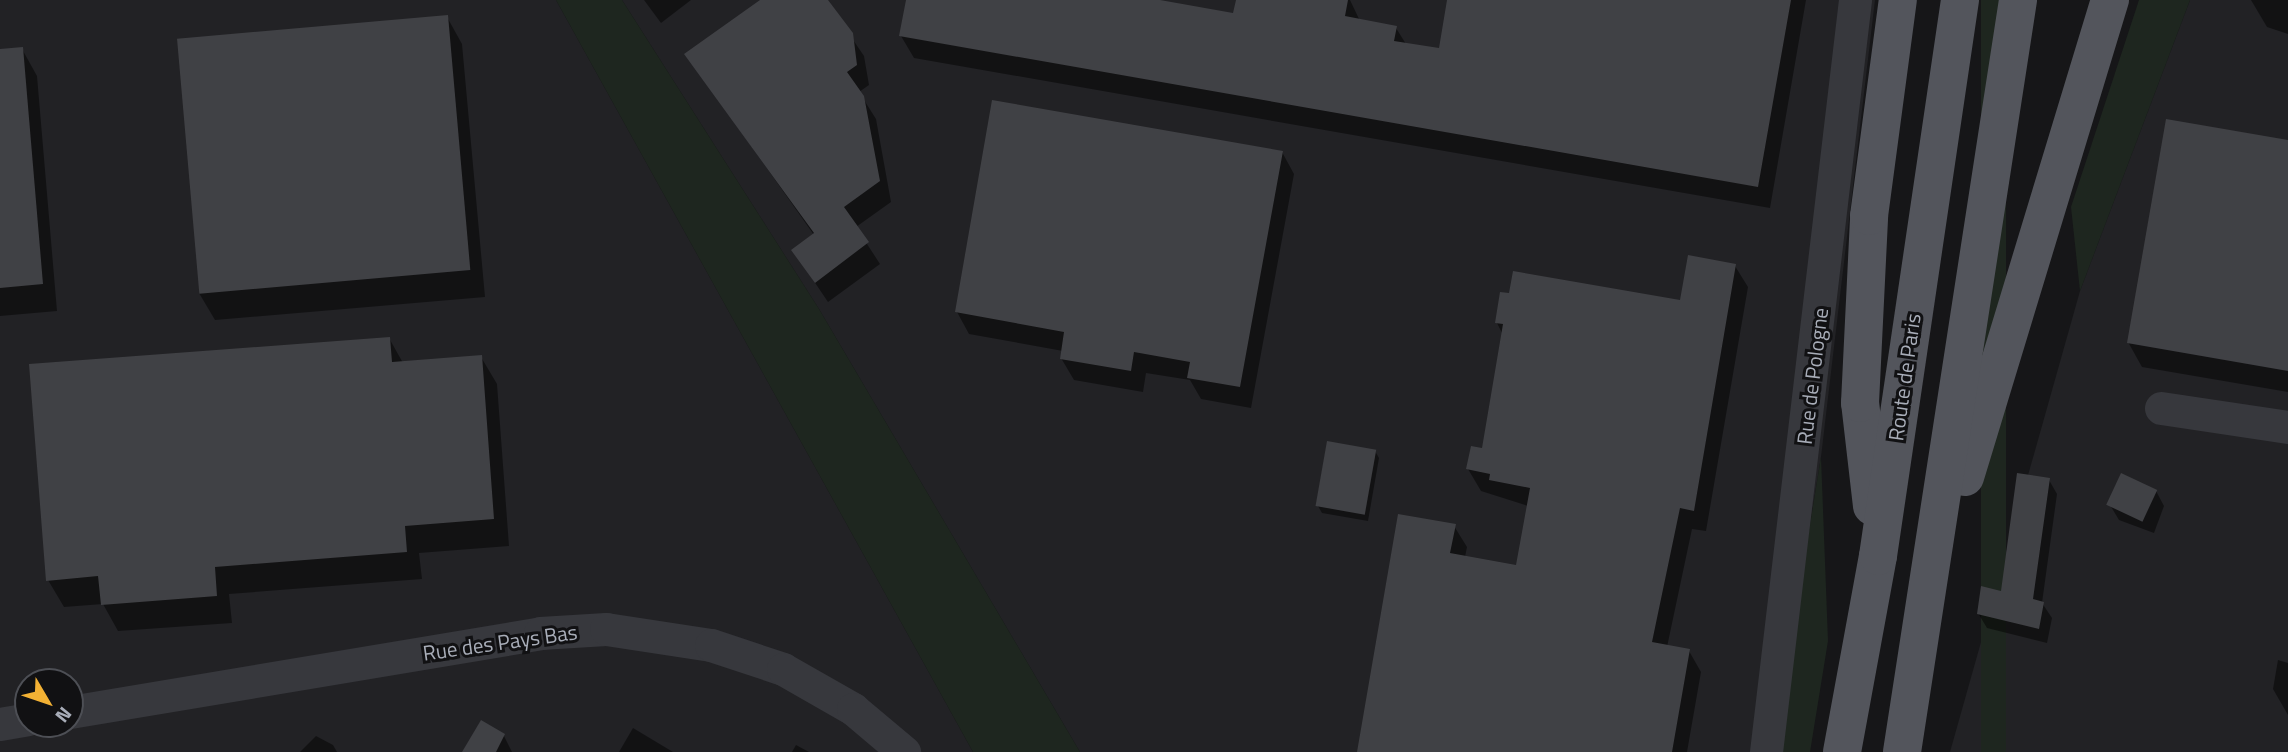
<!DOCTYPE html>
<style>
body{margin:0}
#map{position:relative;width:2288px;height:752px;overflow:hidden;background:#161618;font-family:"Titillium Web",sans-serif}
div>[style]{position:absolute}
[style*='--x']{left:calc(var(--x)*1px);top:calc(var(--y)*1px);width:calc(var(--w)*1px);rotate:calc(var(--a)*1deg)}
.built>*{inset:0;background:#222225}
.green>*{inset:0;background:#1e261f;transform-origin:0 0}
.shadow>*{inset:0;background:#0007}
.building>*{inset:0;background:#404145;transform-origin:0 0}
.minor>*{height:33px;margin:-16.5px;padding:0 16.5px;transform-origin:16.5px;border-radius:16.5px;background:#37383d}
.major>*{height:38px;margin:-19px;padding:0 19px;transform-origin:19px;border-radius:19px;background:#53555c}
span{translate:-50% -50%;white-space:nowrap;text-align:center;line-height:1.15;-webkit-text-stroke:6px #111113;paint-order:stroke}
.street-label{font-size:21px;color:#a8adb8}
.north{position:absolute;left:14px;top:668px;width:70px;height:70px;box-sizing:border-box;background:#111113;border:2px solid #4d4f55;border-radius:50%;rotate:129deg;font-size:19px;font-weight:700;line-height:28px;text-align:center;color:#a8adb8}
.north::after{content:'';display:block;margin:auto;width:24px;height:32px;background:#f2b134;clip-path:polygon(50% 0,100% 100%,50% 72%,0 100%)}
</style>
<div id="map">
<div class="built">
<i style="clip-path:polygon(evenodd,0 0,556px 0,973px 752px,0 752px,0 0,28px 682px,70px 682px,70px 724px,28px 724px,28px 682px)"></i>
<i style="clip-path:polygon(622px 0,1875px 0,1821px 457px,1773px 752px,1080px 752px,819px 309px)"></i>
<i style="clip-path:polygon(2190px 0,2288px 0,2288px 752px,1950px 752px,2080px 291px)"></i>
</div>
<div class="green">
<i style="clip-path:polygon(556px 0,622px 0,819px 309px,1080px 752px,973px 752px)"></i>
<i style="left:1981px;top:0;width:25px;height:762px"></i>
<i style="clip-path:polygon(2139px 0,2190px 0,2080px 291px,2071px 207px)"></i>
<i style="clip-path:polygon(1821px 457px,1828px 641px,1810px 752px,1773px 752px)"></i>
</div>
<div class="shadow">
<i style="clip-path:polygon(644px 0,691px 0,661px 23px)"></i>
<i style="clip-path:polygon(763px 0,826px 0,864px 56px,869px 85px,859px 92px,876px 119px,891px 202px,856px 227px,880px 264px,828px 302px,793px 250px,814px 235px,687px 55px)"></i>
<i style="clip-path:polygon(908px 0,1149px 0,1235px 15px,1237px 0,1350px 0,1360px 21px,1396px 28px,1406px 44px,1440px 50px,1449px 0,1806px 0,1770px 208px,914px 58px,901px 36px)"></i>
<i style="clip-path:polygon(2251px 0,2288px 0,2288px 34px,2267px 27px)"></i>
<i style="clip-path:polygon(447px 17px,462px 44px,485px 297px,215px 320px,199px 293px)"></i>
<i style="clip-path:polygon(22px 49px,37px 76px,57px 311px,0 316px,0 51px)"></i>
<i style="clip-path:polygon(2288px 142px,2288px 392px,2142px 367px,2128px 342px)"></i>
<i style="clip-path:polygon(1282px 152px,1294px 174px,1251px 408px,1201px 399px,1190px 380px,1146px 373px,1143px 392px,1074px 380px,1061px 358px,1063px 351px,969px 334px,957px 312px)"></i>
<i style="clip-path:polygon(1735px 266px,1748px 287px,1706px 531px,1692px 529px,1667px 647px,1689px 651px,1701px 672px,1687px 752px,1358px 752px,1454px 526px,1467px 547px,1465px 557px,1517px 567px,1528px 506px,1481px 491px,1468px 469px,1484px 450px,1503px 335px,1497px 323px,1682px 302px)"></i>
<i style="clip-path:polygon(389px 338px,403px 363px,481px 357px,497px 384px,509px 546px,419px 553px,422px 579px,229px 594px,232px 623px,118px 631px,103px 604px,64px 607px,48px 580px)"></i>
<i style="clip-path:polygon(1375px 451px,1379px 458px,1368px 521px,1322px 513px,1318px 506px)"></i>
<i style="clip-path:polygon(2049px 480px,2057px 494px,2042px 603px,2052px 618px,2047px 643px,1987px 628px,1978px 613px,2002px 593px)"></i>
<i style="clip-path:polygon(2156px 491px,2164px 506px,2154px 533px,2119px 520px,2110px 505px)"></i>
<i style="clip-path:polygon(2278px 660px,2288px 663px,2288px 715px,2273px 689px)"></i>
<i style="clip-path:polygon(633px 728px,673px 752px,619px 752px)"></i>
<i style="clip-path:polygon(316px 736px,333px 745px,337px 752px,300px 752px)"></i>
<i style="clip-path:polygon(504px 736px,512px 752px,464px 752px)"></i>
<i style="clip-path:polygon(796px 745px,809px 752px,792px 752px)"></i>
</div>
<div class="building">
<i style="clip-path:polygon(760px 0,828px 0,853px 33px,857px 65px,847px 72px,864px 96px,880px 181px,844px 207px,869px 242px,815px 283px,791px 250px,814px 233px,684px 54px)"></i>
<i style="clip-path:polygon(906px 0,1160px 0,1233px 13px,1236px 0,1348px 0,1345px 16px,1397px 26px,1394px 41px,1439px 48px,1447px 0,1791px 0,1758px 187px,899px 36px)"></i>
<i style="left:448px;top:15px;width:256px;height:272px;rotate:85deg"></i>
<i style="clip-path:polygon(23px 47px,43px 284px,0 288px,0 49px)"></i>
<i style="clip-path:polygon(992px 100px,1283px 151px,1240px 387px,1187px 378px,1190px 362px,1134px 352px,1131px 371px,1060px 359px,1064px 332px,955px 312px)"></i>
<i style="clip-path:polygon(2166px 119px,2288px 140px,2288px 371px,2127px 343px)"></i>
<i style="clip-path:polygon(1688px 255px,1736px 264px,1694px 511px,1680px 508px,1652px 642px,1690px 649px,1672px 752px,1357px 752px,1398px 514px,1456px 524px,1450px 553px,1516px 565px,1530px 488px,1489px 480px,1490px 474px,1466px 469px,1471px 446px,1482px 448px,1503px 324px,1495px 323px,1500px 292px,1509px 293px,1513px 271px,1680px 300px)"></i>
<i style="clip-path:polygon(390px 337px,392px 362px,482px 355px,494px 519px,405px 526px,407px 552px,215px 567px,217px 596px,101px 605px,98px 576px,46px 581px,29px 364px)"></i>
<i style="left:1327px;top:441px;width:50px;height:66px;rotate:10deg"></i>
<i style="clip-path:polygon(2017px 473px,2050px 478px,2033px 599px,2044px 602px,2039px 629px,1977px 614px,1981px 586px,2001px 591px)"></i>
<i style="left:2121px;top:473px;width:40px;height:35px;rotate:25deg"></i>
<i style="clip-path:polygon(481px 720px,505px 734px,496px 752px,462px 752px)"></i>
</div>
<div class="minor">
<i style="--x:2161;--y:408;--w:128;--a:8.5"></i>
<i style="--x:70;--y:712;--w:477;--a:-9.5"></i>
<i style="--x:540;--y:633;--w:66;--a:-3.5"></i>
<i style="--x:606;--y:629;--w:106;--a:8.7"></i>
<i style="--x:711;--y:645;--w:76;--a:18.4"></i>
<i style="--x:783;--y:669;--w:81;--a:29.7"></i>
<i style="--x:853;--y:709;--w:67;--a:40.1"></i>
<i style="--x:0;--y:724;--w:28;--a:-10"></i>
<i style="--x:1766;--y:752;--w:757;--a:-83.25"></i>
</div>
<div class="major">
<i style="--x:1965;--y:477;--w:499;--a:-73.1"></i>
<i style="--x:1872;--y:506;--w:104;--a:-96.6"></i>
<i style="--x:1860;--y:403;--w:187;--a:-87.2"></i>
<i style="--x:1869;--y:216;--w:218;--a:-82.4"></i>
<i style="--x:1842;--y:752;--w:199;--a:-79.6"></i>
<i style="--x:1878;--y:556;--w:562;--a:-81.61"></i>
<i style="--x:1902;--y:752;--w:761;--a:-81.23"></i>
</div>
<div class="street-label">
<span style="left:1812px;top:376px;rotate:-83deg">Rue de Pologne</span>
<span style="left:1904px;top:377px;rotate:-82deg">Route de Paris</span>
<span style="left:500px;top:642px;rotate:-8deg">Rue des Pays Bas</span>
</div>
<div class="north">N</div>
</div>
